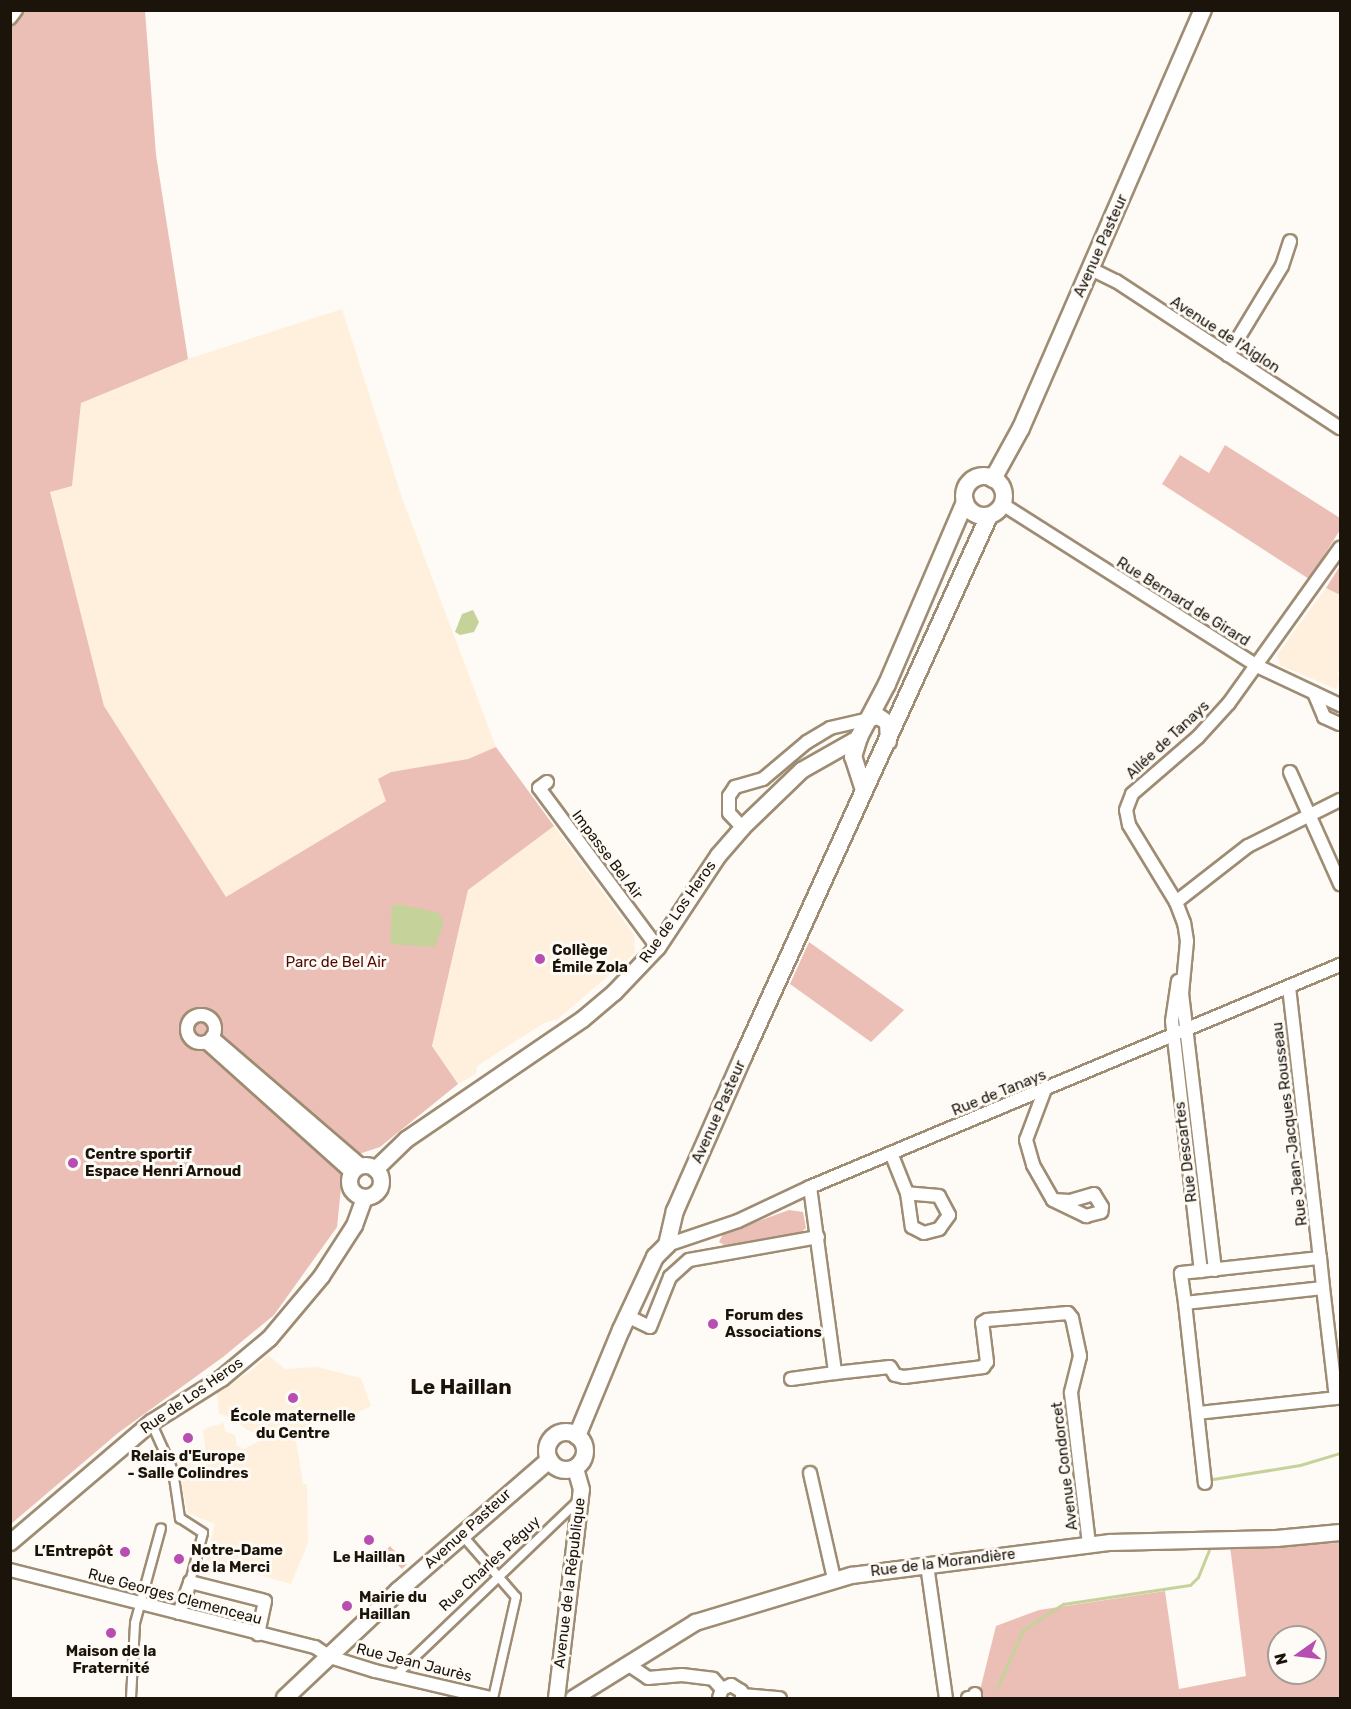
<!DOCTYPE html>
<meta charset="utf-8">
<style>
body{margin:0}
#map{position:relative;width:1351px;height:1709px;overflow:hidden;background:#fefaf5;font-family:Rubik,sans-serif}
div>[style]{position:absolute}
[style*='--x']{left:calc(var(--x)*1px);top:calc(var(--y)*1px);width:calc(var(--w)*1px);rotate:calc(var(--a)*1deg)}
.built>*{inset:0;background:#fef0dc}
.green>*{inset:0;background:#ebbfb5}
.water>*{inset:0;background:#c5d39b}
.stream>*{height:3px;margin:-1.5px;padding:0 1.5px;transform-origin:1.5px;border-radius:1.5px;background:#c5d39b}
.roads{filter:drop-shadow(2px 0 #9e8c73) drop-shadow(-2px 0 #9e8c73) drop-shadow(0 2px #9e8c73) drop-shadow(0 -2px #9e8c73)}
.pedestrian>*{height:8px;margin:-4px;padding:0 4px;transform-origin:4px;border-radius:4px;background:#fff}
.minor>*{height:12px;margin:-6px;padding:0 6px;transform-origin:6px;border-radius:6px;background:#fff}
.minor>.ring{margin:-6px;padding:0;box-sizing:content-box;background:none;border:12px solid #fff;border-radius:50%}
.tertiary>*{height:15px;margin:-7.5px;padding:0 7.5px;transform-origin:7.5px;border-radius:7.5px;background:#fff}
.tertiary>.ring{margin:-7.5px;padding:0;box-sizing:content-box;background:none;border:15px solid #fff;border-radius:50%}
.secondary>*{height:16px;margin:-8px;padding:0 8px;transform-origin:8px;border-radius:8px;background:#fff}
.secondary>.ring{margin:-8px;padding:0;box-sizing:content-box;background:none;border:16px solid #fff;border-radius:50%}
.dots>*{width:16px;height:16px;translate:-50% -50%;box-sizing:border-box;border:3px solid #fefaf5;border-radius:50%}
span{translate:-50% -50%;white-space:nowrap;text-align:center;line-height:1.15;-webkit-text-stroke:6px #fefaf5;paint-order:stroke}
.street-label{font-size:15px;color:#1b140a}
.poi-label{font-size:15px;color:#1b140a;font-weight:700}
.left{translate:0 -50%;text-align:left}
.right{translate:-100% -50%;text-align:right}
.park-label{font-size:15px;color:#520800}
.district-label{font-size:21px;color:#1b140a;font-weight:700}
.frame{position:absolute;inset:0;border:12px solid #1b140a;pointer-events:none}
.north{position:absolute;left:1267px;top:1625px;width:60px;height:60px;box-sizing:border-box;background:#fefaf5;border:2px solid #a39e97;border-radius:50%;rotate:256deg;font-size:16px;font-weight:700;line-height:24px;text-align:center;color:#1b140a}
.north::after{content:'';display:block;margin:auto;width:21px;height:27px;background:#b74eb1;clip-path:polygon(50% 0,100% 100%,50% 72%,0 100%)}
</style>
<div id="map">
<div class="built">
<i style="clip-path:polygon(342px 309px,402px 498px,496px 747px,468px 759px,391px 772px,378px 779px,386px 801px,226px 898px,104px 706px,49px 492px,72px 486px,81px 403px,188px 359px)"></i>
<i style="clip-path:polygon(1326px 588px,1340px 595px,1340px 671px,1337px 673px,1340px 678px,1336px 689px,1280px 665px,1277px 655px)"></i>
<i style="clip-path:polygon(554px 826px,634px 935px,635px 953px,558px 1019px,544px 1023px,477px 1066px,476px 1074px,458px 1084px,432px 1046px,468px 890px)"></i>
<i style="clip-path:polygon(268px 1355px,285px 1369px,317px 1367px,361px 1378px,371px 1406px,348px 1417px,314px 1419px,314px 1427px,295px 1434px,303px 1484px,307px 1484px,308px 1543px,291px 1584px,206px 1560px,215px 1524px,188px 1513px,176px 1459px,206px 1453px,203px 1431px,209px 1427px,224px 1423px,225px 1431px,235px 1435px,237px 1446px,244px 1449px,271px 1435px,261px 1429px,256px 1433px,247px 1430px,233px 1418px,219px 1414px,217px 1392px,251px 1371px)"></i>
</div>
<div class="green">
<i style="clip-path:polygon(23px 11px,145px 11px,156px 155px,188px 359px,81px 403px,72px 486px,50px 492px,104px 706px,226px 897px,386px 801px,378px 779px,391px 772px,468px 759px,496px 747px,554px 826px,468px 890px,432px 1046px,458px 1084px,380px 1147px,344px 1159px,337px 1227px,274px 1315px,223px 1357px,118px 1433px,11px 1524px,10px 28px)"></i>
<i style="clip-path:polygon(1225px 445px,1340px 518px,1340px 530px,1309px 579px,1162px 484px,1180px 455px,1209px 473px)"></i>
<i style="clip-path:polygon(1340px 566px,1340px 595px,1326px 588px)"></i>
<i style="clip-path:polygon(809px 942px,904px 1010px,871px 1042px,790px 984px)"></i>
<i style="clip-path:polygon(789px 1210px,803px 1212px,806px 1228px,797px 1236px,726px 1246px,719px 1242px,723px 1234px)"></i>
<i style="clip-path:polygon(evenodd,1340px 1543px,1340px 1698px,978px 1698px,996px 1626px,1039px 1610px,1165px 1591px,1179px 1689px,1246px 1676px,1230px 1546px,1340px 1543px,1279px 1637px,1315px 1637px,1315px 1673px,1279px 1673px,1279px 1637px)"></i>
<i style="clip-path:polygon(390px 1546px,407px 1564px,402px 1569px,384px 1552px)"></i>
</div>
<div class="water">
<i style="clip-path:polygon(473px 610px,479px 622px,474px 632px,460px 635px,455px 632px,462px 614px)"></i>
<i style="clip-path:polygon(399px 904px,439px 913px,444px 923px,435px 947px,390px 944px,392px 906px)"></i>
</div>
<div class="stream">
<i style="--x:1213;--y:1479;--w:88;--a:-9.1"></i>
<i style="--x:1300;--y:1465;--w:42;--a:-16.7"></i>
<i style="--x:997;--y:1688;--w:64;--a:-65.9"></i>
<i style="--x:1023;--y:1630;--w:48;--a:-33"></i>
<i style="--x:1063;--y:1604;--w:128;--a:-8.5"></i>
<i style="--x:1190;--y:1585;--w:11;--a:-45"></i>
<i style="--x:1198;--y:1577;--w:37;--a:-68"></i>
</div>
<div class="roads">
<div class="pedestrian">
<i style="--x:151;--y:1422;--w:54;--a:65.8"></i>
<i style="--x:173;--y:1471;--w:48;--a:81.5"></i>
<i style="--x:180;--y:1518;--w:27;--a:33"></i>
<i style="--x:203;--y:1533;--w:51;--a:104.9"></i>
<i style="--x:462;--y:1535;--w:82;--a:48.9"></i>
<i style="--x:516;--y:1597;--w:104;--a:102.8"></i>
<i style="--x:396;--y:1675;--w:253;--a:-43.7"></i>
<i style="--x:131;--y:1698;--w:75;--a:-86.9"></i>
<i style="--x:135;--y:1623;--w:98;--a:-74.7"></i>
</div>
<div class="minor">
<i style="--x:10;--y:18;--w:10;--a:-53"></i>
<i style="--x:1091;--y:269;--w:28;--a:26"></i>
<i style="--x:1116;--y:281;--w:268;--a:33.3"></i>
<i style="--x:1228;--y:355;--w:104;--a:-58.8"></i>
<i style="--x:1282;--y:266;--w:26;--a:-72"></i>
<i style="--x:1002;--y:504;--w:302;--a:32.4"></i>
<i style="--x:1257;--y:666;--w:92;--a:25.2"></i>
<i style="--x:1314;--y:693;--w:26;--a:67"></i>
<i style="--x:1324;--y:717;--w:17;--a:24"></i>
<i style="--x:1290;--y:772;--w:123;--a:65.9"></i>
<i style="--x:547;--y:782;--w:10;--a:143"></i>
<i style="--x:539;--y:788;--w:198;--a:53.4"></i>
<i style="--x:742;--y:827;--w:19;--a:-133"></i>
<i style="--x:729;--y:813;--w:17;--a:-90"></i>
<i style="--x:729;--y:796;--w:11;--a:-56"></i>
<i style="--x:735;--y:787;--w:29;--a:-16"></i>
<i style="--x:763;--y:779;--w:57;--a:-40.1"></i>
<i style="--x:807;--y:742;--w:27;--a:-31"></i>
<i style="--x:830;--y:728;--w:40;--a:-13"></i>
<i style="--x:1176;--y:902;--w:91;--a:-37.9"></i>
<i style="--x:1248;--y:846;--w:103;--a:-26.6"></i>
<i style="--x:1178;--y:981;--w:40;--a:98.5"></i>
<i style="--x:1172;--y:1021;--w:252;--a:83.4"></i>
<i style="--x:1289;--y:987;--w:273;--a:83.5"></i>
<i class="ring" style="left:187px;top:1015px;width:16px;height:16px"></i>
<i style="--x:212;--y:1037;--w:196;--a:40.7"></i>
<i style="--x:206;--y:1042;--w:195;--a:41.9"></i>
<i style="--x:1044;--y:1092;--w:51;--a:110.6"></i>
<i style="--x:1026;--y:1140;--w:26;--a:74"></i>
<i style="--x:1033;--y:1165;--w:40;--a:60.3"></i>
<i style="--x:1053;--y:1200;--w:37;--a:26"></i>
<i style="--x:1086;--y:1216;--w:16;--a:-15"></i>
<i style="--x:1101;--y:1212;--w:5;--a:-79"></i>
<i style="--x:1102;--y:1207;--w:15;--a:-122"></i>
<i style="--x:1094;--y:1194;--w:26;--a:164"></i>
<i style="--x:1069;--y:1201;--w:16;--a:-176"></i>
<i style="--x:891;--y:1153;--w:43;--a:68.2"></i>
<i style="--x:907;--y:1193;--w:34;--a:82"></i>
<i style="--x:912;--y:1227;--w:13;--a:27"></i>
<i style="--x:924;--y:1233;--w:16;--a:-15"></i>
<i style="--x:939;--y:1229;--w:17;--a:-54"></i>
<i style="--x:949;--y:1215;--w:21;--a:-118"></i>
<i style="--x:939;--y:1196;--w:32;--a:-175"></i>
<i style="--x:810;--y:1187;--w:188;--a:82.3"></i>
<i style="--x:835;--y:1373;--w:55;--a:-6.2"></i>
<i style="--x:890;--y:1367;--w:9;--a:58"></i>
<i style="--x:895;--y:1375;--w:9;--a:13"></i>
<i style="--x:904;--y:1377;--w:80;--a:-7.2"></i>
<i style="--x:983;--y:1367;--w:6;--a:-51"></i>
<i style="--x:987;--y:1362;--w:39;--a:-97"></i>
<i style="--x:982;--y:1323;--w:6;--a:-31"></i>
<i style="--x:987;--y:1320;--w:81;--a:-4.9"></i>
<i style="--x:1068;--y:1313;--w:6;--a:51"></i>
<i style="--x:1072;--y:1318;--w:39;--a:78"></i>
<i style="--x:1080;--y:1356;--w:38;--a:104"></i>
<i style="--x:1071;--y:1393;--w:153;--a:83.2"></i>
<i style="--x:667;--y:1245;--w:75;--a:-18.7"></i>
<i style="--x:738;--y:1221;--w:80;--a:-25.3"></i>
<i style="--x:810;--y:1187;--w:575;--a:-22.73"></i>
<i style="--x:1320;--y:1258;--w:30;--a:84"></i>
<i style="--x:1323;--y:1288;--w:139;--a:173.8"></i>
<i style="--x:1185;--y:1303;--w:30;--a:-98"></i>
<i style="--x:1181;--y:1273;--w:140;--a:-6.2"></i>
<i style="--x:1215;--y:1270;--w:278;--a:-96.8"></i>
<i style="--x:1182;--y:994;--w:53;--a:-84.6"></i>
<i style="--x:1187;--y:941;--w:18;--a:-99"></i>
<i style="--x:1184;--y:923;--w:22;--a:-111"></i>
<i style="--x:1176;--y:902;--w:90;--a:-121.4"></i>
<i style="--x:1129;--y:825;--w:15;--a:-101"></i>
<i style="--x:1126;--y:810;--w:17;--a:-69"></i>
<i style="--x:1132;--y:794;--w:87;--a:-40.8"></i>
<i style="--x:1198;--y:737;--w:46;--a:-47.6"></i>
<i style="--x:1229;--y:703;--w:191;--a:-54.4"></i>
<i style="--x:1185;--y:1303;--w:181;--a:83.7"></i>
<i style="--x:627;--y:1316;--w:25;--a:26"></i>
<i style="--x:650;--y:1327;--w:54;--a:-68.2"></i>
<i style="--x:670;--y:1277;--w:25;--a:-42"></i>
<i style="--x:689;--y:1260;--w:131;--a:-10.1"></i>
<i style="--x:791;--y:1379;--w:44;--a:-7.8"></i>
<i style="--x:1198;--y:1413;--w:139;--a:-6.2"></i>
<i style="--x:1336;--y:1398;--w:111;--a:-96.7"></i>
<i style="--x:810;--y:1473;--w:109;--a:77.2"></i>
<i style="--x:927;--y:1565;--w:134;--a:81.9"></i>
<i style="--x:10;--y:1570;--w:315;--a:14.2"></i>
<i style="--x:315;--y:1647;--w:18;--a:34"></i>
<i style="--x:330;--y:1657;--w:47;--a:17.3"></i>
<i style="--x:375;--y:1671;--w:118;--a:13.2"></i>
<i style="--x:179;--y:1613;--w:33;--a:-70"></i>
<i style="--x:190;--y:1582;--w:73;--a:14.2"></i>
<i style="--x:261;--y:1600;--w:4;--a:14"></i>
<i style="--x:265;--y:1601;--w:34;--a:102"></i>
<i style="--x:629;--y:1665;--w:23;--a:34"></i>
<i style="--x:648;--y:1678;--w:34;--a:-5"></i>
<i style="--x:682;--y:1675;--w:31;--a:7"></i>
<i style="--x:713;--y:1679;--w:13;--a:48"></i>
<i style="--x:742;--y:1695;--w:38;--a:5"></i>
<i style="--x:719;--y:1698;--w:9;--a:-72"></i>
<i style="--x:722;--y:1689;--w:10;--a:-24"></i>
<i style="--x:731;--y:1685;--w:12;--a:31"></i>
<i style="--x:741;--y:1691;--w:7;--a:74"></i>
<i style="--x:968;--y:1698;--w:7;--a:0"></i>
<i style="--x:975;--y:1698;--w:4;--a:-90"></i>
</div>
<div class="tertiary">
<i style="--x:870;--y:718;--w:8;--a:-14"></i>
<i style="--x:878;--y:716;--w:11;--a:34"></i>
<i style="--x:887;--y:722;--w:19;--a:87"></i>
<i class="ring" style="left:349px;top:1165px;width:17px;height:17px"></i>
<i style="--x:375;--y:1169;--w:43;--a:-44.1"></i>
<i style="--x:406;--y:1139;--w:213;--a:-34.3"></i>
<i style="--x:582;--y:1019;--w:42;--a:-40.2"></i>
<i style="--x:614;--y:992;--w:62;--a:-46.3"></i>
<i style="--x:657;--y:947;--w:110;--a:-56.5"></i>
<i style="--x:718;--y:855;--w:37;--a:-49"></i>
<i style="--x:742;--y:827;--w:82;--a:-44"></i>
<i style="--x:801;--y:770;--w:67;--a:-29.6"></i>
<i style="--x:10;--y:1542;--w:185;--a:-40.4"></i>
<i style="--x:151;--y:1422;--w:83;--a:-32.2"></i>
<i style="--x:221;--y:1378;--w:62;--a:-39.8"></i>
<i style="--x:269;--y:1338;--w:81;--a:-50"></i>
<i style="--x:321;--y:1276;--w:61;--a:-57.1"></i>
<i style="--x:354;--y:1225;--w:30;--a:-70"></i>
<i style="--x:556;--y:1698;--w:210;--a:-83.2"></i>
<i style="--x:581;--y:1489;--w:22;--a:-106"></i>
<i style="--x:573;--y:1698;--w:144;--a:-31.9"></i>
<i style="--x:695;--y:1622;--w:163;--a:-16.8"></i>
<i style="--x:851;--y:1575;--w:261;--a:-7.3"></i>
<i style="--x:1110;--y:1542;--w:166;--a:-1.4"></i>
<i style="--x:1276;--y:1538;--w:64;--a:-5.4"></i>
</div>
<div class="secondary">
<i class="ring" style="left:964px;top:476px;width:24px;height:24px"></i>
<i style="--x:993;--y:479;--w:58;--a:-61.2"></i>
<i style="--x:1021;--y:428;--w:456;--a:-66.5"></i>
<i style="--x:863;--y:787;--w:32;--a:-108"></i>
<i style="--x:853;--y:757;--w:21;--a:-73"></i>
<i style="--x:859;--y:737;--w:60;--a:-62.2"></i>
<i style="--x:887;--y:684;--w:198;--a:-66.8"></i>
<i class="ring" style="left:547px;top:1432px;width:22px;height:22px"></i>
<i style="--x:577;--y:1436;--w:115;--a:-67.5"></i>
<i style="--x:621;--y:1330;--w:81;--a:-65"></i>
<i style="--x:655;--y:1257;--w:17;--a:-45"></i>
<i style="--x:667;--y:1245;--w:35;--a:-77"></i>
<i style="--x:675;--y:1211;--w:168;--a:-66.2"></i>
<i style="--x:743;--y:1057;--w:594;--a:-65.55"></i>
<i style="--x:285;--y:1698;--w:156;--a:-43.4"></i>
<i style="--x:398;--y:1591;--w:200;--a:-40.9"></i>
</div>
</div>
<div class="dots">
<i style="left:540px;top:959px;background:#b74eb1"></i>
<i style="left:73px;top:1163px;background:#b74eb1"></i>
<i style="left:713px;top:1324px;background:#b74eb1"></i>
<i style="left:293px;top:1398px;background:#b74eb1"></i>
<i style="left:188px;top:1438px;background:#b74eb1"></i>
<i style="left:369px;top:1540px;background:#b74eb1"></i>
<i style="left:125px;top:1552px;background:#b74eb1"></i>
<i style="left:179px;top:1559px;background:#b74eb1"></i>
<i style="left:347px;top:1606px;background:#b74eb1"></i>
<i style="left:111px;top:1633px;background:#b74eb1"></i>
</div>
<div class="street-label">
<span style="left:1101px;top:246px;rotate:-66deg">Avenue Pasteur</span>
<span style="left:1225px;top:335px;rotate:33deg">Avenue de l'Aiglon</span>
<span style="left:1183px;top:602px;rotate:32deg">Rue Bernard de Girard</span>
<span style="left:1168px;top:740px;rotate:-43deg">Allée de Tanays</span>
<span style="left:607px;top:855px;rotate:53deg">Impasse Bel Air</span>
<span style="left:678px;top:912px;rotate:-55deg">Rue de Los Heros</span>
<span style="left:999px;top:1093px;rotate:-22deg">Rue de Tanays</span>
<span style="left:719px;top:1112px;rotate:-66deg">Avenue Pasteur</span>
<span style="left:1290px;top:1124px;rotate:-97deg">Rue Jean-Jacques Rousseau</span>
<span style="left:1186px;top:1152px;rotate:-97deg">Rue Descartes</span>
<span style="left:192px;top:1396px;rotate:-35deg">Rue de Los Heros</span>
<span style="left:1065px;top:1466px;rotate:-97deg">Avenue Condorcet</span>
<span style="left:468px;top:1529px;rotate:-42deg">Avenue Pasteur</span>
<span style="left:943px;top:1563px;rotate:-7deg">Rue de la Morandière</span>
<span style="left:490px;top:1564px;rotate:-43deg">Rue Charles Péguy</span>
<span style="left:570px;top:1583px;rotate:-83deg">Avenue de la République</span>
<span style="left:175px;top:1597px;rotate:15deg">Rue Georges Clemenceau</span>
<span style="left:414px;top:1663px;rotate:14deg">Rue Jean Jaurès</span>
</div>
<div class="poi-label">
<span class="left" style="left:552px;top:959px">Collège<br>Émile Zola</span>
<span class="left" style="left:85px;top:1163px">Centre sportif<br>Espace Henri Arnoud</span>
<span class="left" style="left:725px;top:1324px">Forum des<br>Associations</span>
<span style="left:293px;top:1425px">École maternelle<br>du Centre</span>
<span style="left:188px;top:1465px">Relais d'Europe<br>- Salle Colindres</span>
<span class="left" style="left:191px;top:1559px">Notre-Dame<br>de la Merci</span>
<span class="right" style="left:113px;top:1552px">L’Entrepôt</span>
<span style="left:369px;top:1558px">Le Haillan</span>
<span class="left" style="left:359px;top:1606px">Mairie du<br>Haillan</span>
<span style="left:111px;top:1660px">Maison de la<br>Fraternité</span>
</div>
<div class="park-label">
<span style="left:336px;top:963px">Parc de Bel Air</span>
</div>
<div class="district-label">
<span style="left:461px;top:1387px">Le Haillan</span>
</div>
<div class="frame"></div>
<div class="north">N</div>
</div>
